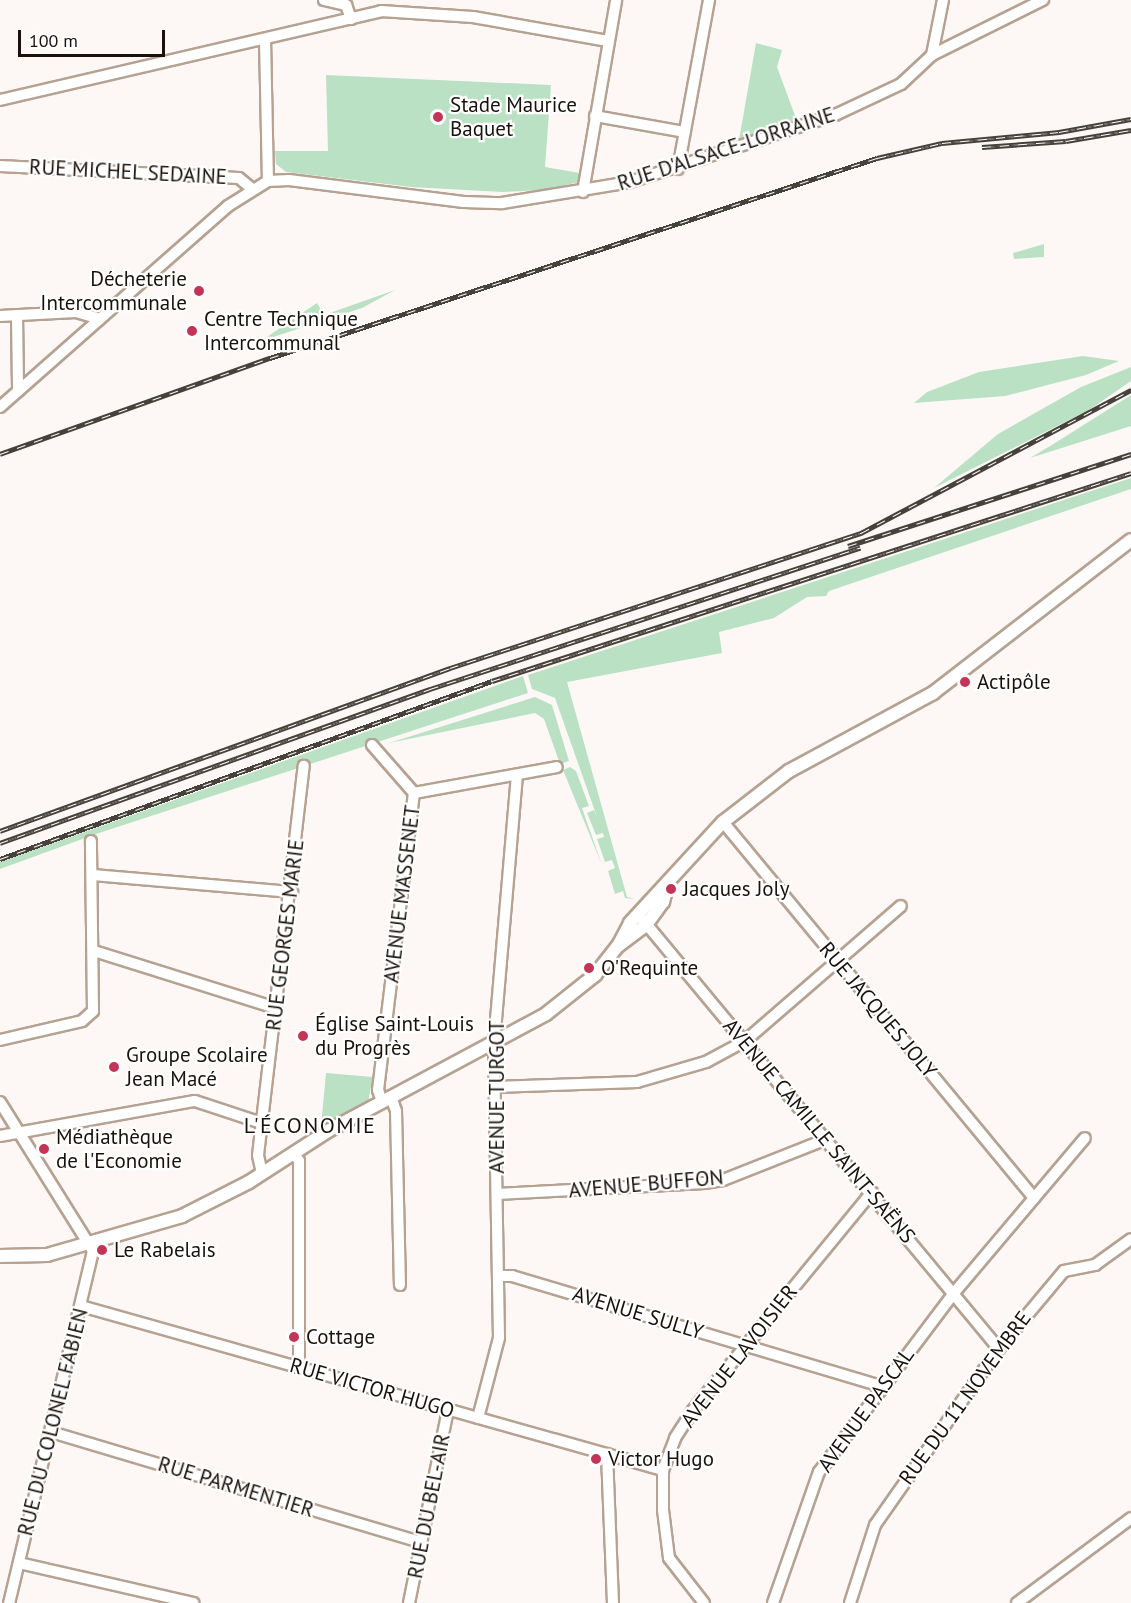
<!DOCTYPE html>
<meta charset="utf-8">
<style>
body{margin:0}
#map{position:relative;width:1131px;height:1603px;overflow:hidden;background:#fdf8f5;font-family:"PT Sans",sans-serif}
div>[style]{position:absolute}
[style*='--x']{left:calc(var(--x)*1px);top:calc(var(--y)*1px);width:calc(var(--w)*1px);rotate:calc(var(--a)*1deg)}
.green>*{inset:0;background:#bae1c3}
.roads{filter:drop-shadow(2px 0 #b5a292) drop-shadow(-2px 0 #b5a292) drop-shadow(0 2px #b5a292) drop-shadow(0 -2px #b5a292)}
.minor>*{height:10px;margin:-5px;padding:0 5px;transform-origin:5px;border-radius:5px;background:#fff}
.tertiary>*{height:12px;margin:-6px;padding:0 6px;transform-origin:6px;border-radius:6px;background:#fff}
.rail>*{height:5px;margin-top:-2.5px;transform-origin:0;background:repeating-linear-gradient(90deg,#fff 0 9px,#47413b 0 18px);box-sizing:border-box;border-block:2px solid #47413b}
.dots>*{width:16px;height:16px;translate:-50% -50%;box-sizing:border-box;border:3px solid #fff;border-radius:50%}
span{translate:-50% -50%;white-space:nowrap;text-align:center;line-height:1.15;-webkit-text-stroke:4.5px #fff;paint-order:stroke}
.poi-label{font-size:21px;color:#19120c}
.left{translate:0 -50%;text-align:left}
.right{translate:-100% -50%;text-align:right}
.street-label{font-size:21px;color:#19120c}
.neighbourhood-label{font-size:22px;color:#19120c;letter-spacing:1.5px}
.scale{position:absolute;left:18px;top:30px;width:147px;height:27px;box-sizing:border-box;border:3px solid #19120c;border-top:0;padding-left:8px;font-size:18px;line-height:21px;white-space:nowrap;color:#19120c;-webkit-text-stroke:4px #fff;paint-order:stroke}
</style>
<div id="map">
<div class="green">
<i style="clip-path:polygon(756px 43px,782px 50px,777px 67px,797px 121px,739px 140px)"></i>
<i style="clip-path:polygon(326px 75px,551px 85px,545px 167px,580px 173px,579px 182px,544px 190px,503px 192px,411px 187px,286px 172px,276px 164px,275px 151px,328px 151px)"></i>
<i style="clip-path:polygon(1044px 244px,1044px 257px,1014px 259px,1013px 253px)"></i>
<i style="clip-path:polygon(395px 290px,362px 308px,261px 341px,317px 303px,324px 315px)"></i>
<i style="clip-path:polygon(1083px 356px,1119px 361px,1086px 375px,1005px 396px,914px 403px,927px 392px,979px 372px)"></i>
<i style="clip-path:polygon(1131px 367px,1131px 381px,1089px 410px,934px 488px,998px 434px,1081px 387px)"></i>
<i style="clip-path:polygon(1131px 395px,1131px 426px,1030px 458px,1055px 443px)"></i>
<i style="clip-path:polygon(1131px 478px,1131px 489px,829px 591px,826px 596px,807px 597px,774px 618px,719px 632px,722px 653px,567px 682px,627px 897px,635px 899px,625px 898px,623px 891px,615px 894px,608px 871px,615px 868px,612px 860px,605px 862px,597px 839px,604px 837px,603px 833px,596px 835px,587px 813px,594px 810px,597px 817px,555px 698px,532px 689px,528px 675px)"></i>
<i style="clip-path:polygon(523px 676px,528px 693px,99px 833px,0 869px,0 862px)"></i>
<i style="clip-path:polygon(535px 697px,552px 705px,569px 761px,560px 764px,544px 719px,535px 713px,389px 743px)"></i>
<i style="clip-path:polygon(570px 767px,576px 771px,589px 806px,582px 808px,602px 865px,563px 770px)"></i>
<i style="clip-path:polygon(326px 1073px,373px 1077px,368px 1102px,321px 1126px)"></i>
</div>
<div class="roads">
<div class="minor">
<i style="--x:324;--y:0;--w:23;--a:13"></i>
<i style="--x:346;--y:5;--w:15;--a:70"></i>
<i style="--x:265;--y:39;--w:142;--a:88.8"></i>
<i style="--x:932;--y:55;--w:124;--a:-26.4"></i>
<i style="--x:0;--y:100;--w:391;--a:-13.1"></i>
<i style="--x:381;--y:11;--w:92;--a:3.7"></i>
<i style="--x:473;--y:17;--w:137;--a:10.1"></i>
<i style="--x:595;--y:116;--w:91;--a:10.1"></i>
<i style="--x:0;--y:166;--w:239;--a:2.9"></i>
<i style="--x:239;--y:178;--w:17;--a:40"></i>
<i style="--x:678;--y:169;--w:172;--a:-79.6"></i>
<i style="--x:583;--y:192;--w:195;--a:-80.2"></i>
<i style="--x:17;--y:315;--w:76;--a:89.2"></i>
<i style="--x:0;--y:316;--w:76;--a:-3"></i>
<i style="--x:76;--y:312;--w:25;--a:16"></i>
<i style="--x:0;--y:407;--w:304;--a:-41.4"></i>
<i style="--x:228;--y:206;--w:47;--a:-32"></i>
<i style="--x:268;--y:181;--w:21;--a:-3"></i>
<i style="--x:289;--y:180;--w:176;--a:7.2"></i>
<i style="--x:464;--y:202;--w:38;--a:2"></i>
<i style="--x:502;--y:203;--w:130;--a:-9.3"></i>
<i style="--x:630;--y:182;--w:216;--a:-18.1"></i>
<i style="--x:835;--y:115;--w:73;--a:-25.2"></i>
<i style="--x:901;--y:84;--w:42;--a:-43.1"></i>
<i style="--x:932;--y:55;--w:56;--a:-78.7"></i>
<i style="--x:372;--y:745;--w:64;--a:48.8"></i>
<i style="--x:414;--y:793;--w:145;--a:-10.3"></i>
<i style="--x:723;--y:822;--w:488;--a:50.4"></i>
<i style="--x:92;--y:875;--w:201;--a:4.9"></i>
<i style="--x:638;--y:914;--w:565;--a:50.31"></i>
<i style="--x:94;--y:951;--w:191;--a:17.4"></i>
<i style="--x:0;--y:1040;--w:84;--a:-13"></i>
<i style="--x:82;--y:1021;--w:15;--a:-42"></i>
<i style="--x:93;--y:1011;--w:170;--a:-90.7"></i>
<i style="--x:495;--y:1087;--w:142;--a:-2"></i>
<i style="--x:637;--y:1082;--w:72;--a:-16.2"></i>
<i style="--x:706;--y:1062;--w:44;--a:-28.3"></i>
<i style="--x:745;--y:1041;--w:206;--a:-40.9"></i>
<i style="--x:391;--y:1097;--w:15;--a:70"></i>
<i style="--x:396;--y:1111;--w:174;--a:88.7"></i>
<i style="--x:0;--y:1102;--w:176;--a:58"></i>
<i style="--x:93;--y:1251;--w:362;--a:103.4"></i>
<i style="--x:382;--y:1102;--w:13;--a:-108"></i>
<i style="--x:378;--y:1090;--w:299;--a:-83.1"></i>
<i style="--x:0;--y:1136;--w:198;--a:-10.2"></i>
<i style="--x:195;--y:1101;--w:71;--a:18.2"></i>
<i style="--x:294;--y:1153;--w:9;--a:58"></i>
<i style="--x:299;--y:1161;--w:206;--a:90"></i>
<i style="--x:262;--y:1173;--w:18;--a:-103"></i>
<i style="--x:258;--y:1155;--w:392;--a:-83.3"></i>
<i style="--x:497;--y:1194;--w:208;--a:-3"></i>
<i style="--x:705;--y:1183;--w:18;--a:-9"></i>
<i style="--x:723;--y:1180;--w:109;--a:-21.6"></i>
<i style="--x:498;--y:1276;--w:14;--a:0"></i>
<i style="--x:512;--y:1276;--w:384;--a:16.6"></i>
<i style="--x:81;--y:1306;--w:605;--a:15.74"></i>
<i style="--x:478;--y:1418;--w:83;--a:-75.3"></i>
<i style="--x:499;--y:1338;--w:295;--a:-91"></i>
<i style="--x:494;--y:1043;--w:269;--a:-85.1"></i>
<i style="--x:51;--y:1432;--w:386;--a:16.6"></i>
<i style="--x:607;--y:1454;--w:149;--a:87.7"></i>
<i style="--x:19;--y:1563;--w:179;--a:12.9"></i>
<i style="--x:409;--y:1603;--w:197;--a:-78.6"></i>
<i style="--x:704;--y:1603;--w:57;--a:-127.9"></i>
<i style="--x:669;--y:1558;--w:48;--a:-97.1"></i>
<i style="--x:663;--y:1510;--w:40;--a:-90"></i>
<i style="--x:663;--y:1470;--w:34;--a:-69"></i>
<i style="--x:675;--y:1438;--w:33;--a:-57"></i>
<i style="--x:693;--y:1410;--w:282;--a:-50.6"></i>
<i style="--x:773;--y:1603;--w:139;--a:-70.7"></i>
<i style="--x:819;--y:1472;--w:223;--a:-53"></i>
<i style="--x:953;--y:1294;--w:204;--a:-49.8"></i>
<i style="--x:850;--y:1603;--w:82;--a:-72.2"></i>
<i style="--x:875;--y:1525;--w:213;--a:-55"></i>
<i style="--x:997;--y:1351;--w:104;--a:-50.1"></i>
<i style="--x:1064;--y:1271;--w:32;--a:-11"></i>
<i style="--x:1095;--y:1265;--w:44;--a:-35.8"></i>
<i style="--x:1017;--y:1603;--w:142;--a:-36.7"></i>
</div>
<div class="tertiary">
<i style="--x:618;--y:946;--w:35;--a:-37"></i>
<i style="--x:646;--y:925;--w:29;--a:-54"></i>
<i style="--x:663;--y:902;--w:16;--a:-76"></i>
<i style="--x:0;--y:1256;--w:47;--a:-1.2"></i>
<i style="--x:47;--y:1255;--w:141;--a:-16.1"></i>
<i style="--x:182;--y:1216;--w:75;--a:-26.9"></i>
<i style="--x:249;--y:1182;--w:94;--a:-32.8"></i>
<i style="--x:328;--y:1131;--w:247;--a:-28.2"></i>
<i style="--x:546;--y:1014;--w:63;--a:-38.5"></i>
<i style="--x:595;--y:975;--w:37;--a:-52"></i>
<i style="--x:618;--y:946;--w:26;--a:-62"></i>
<i style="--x:630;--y:923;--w:137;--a:-47.4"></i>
<i style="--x:723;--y:822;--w:83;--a:-37.7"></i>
<i style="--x:789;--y:771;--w:164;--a:-28.4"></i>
<i style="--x:933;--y:693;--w:250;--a:-37.7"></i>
</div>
</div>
<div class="rail">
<i style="--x:982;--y:147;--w:84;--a:-4.1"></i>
<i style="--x:1066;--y:141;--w:66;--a:-9.6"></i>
<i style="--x:0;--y:454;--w:287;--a:-19.6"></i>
<i style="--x:270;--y:358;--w:639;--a:-18.24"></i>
<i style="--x:877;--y:158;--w:67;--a:-13"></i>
<i style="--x:942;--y:143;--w:118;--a:-5.4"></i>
<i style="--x:1059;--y:132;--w:73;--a:-10.2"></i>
<i style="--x:848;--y:546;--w:298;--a:-18"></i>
<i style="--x:0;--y:831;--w:479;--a:-19.9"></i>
<i style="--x:450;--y:668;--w:433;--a:-18.2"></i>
<i style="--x:861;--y:533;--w:306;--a:-27.9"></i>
<i style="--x:0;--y:843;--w:457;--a:-19.7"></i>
<i style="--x:430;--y:689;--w:453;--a:-18.2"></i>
<i style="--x:0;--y:859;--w:523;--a:-19.89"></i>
<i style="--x:492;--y:681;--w:672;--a:-18.03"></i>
</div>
<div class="dots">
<i style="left:438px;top:117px;background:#c33459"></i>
<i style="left:199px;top:291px;background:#c33459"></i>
<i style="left:192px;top:331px;background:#c33459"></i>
<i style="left:965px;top:682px;background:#c33459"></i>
<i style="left:671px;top:889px;background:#c33459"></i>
<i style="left:589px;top:968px;background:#c33459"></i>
<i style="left:303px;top:1036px;background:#c33459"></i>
<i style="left:114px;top:1067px;background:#c33459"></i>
<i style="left:44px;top:1149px;background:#c33459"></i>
<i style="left:102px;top:1250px;background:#c33459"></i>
<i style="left:294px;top:1337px;background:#c33459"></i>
<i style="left:596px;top:1459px;background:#c33459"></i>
</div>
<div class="poi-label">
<span class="left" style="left:450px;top:117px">Stade Maurice<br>Baquet</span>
<span class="right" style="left:187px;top:291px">Décheterie<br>Intercommunale</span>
<span class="left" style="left:204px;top:331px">Centre Technique<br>Intercommunal</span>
<span class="left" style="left:977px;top:682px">Actipôle</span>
<span class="left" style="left:683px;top:889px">Jacques Joly</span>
<span class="left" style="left:601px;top:968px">O'Requinte</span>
<span class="left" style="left:315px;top:1036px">Église Saint-Louis<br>du Progrès</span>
<span class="left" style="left:126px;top:1067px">Groupe Scolaire<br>Jean Macé</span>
<span class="left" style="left:56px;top:1149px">Médiathèque<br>de l'Economie</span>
<span class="left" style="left:114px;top:1250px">Le Rabelais</span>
<span class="left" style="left:306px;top:1337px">Cottage</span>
<span class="left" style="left:608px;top:1459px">Victor Hugo</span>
</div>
<div class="street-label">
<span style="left:726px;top:149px;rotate:-18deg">RUE D'ALSACE-LORRAINE</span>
<span style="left:128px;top:172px;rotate:3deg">RUE MICHEL SEDAINE</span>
<span style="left:402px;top:894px;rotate:-83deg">AVENUE MASSENET</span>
<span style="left:285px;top:935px;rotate:-83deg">RUE GEORGES MARIE</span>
<span style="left:878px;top:1010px;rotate:50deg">RUE JACQUES JOLY</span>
<span style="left:497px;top:1097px;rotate:-90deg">AVENUE TURGOT</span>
<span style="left:819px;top:1131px;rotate:50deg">AVENUE CAMILLE SAINT-SAËNS</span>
<span style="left:646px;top:1184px;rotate:-5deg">AVENUE BUFFON</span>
<span style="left:638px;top:1313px;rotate:17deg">AVENUE SULLY</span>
<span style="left:739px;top:1356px;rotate:-52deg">AVENUE LAVOISIER</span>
<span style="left:372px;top:1388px;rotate:16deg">RUE VICTOR HUGO</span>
<span style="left:965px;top:1398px;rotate:-54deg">RUE DU 11 NOVEMBRE</span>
<span style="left:866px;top:1410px;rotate:-54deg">AVENUE PASCAL</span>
<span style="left:53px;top:1422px;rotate:-76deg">RUE DU COLONEL FABIEN</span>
<span style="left:236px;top:1487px;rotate:17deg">RUE PARMENTIER</span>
<span style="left:429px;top:1506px;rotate:-79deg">RUE DU BEL-AIR</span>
</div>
<div class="neighbourhood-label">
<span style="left:310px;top:1126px">L'ÉCONOMIE</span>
</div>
<div class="scale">100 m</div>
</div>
